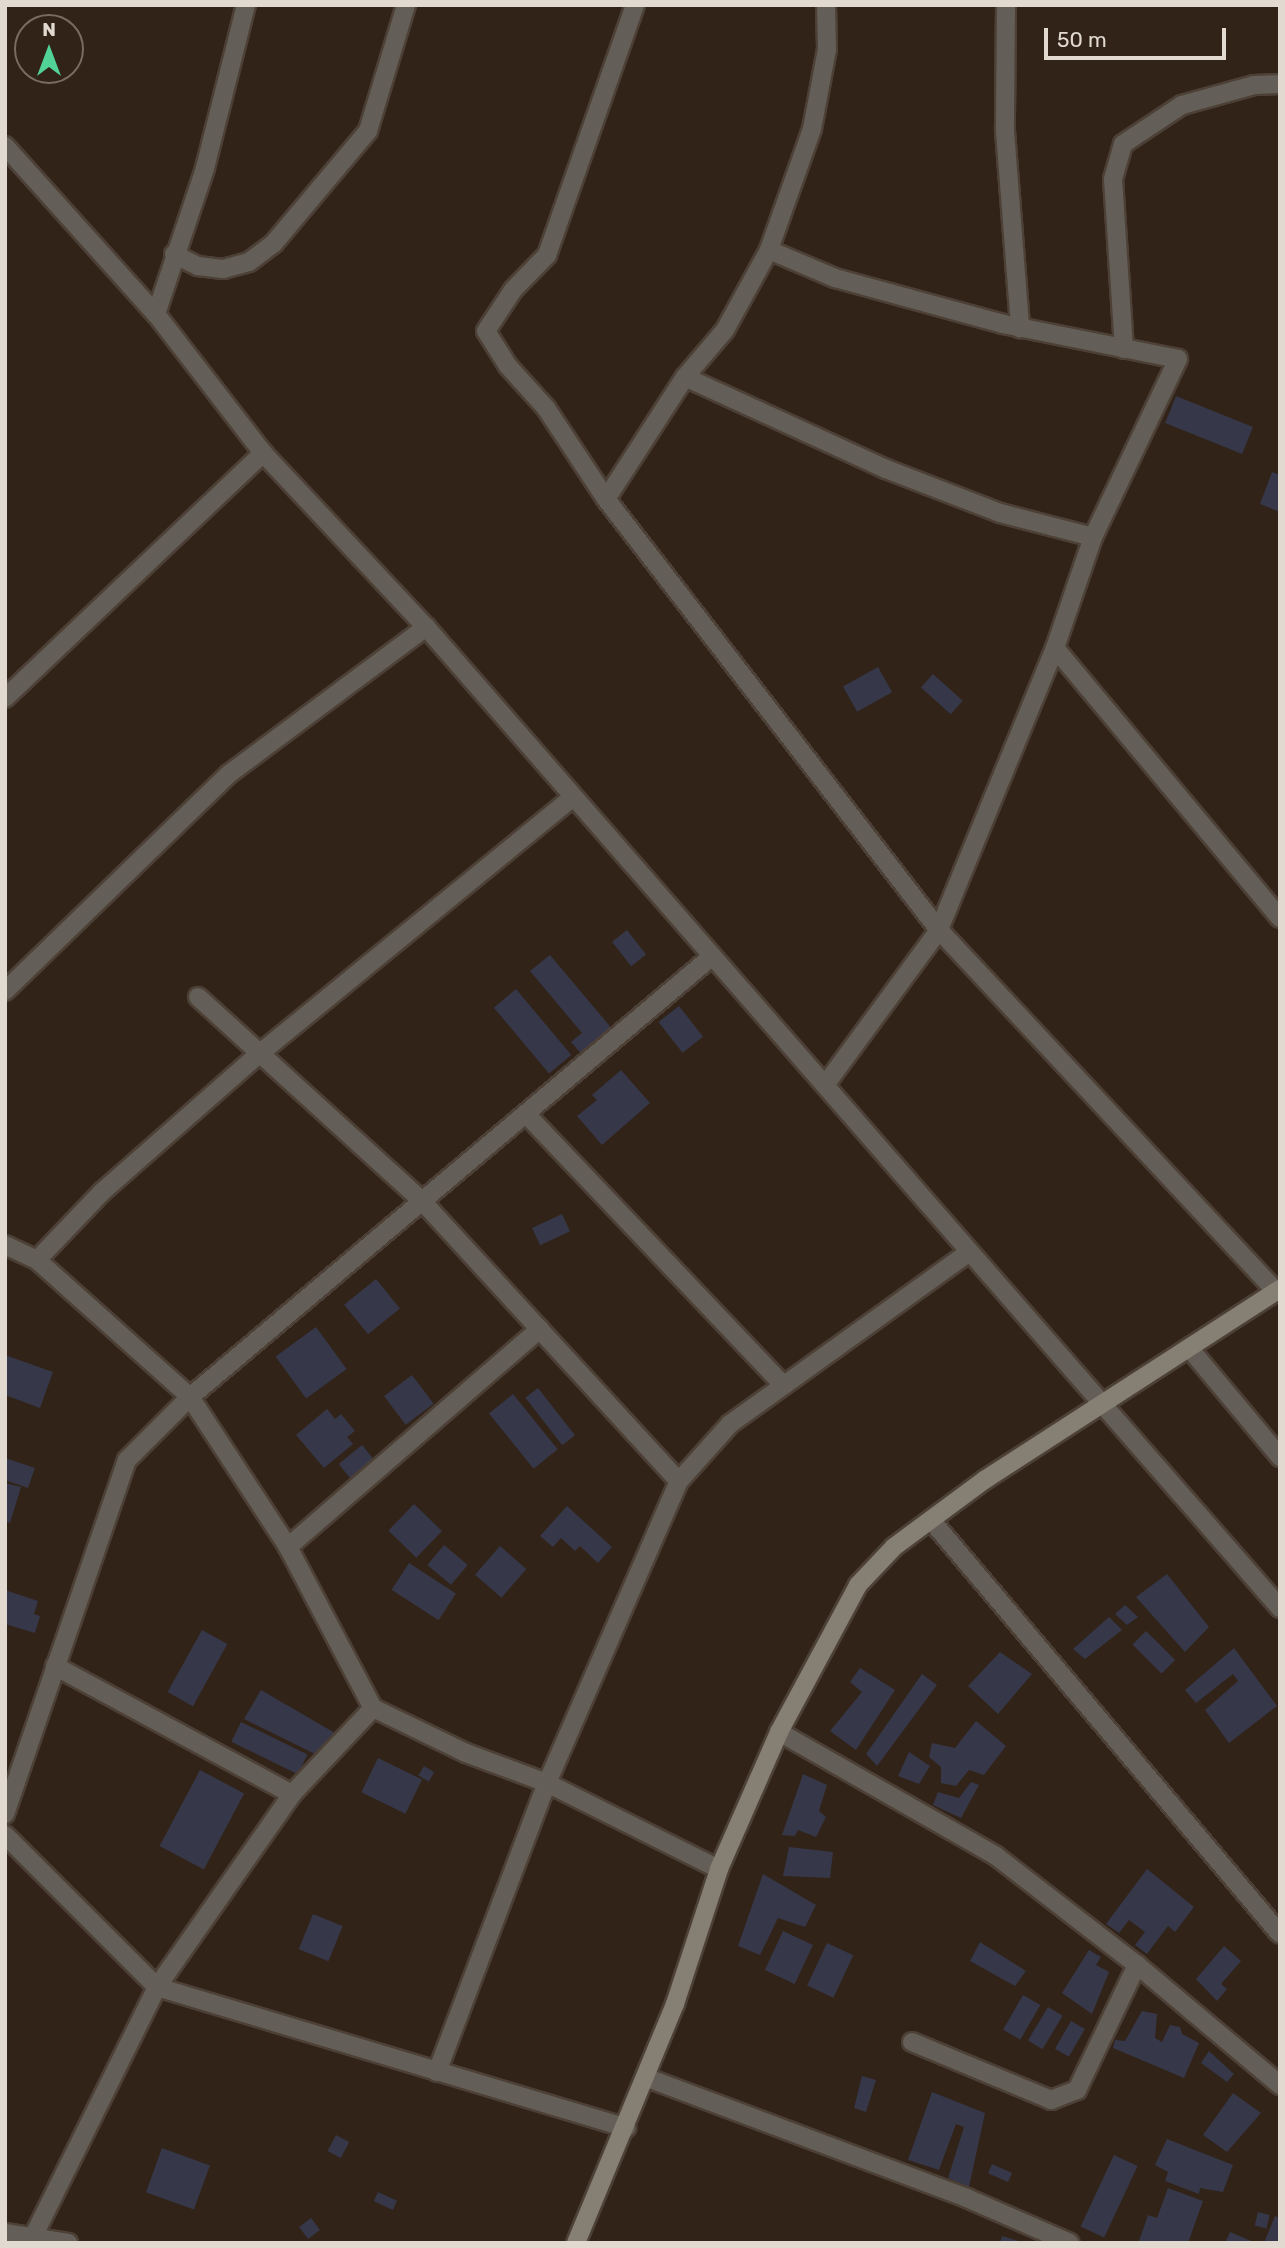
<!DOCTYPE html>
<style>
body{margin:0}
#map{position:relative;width:1285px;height:2248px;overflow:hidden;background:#312318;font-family:Rubik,sans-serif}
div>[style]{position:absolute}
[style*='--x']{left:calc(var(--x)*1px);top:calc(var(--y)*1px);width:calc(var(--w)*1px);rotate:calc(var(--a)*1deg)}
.building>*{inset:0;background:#363748;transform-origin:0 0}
.roads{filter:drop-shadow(2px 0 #4d4036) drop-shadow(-2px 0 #4d4036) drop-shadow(0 2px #4d4036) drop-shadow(0 -2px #4d4036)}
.minor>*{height:18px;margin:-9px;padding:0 9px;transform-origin:9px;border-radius:9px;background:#635f58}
.tertiary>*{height:18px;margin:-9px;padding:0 9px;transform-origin:9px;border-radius:9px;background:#635f58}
.secondary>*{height:18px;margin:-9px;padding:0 9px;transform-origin:9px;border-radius:9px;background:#867f73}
span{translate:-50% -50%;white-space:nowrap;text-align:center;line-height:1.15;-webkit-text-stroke:5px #312318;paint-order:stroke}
.frame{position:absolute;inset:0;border:7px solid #e2d9d1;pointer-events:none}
.north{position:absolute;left:14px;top:14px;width:70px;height:70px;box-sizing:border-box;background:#312318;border:2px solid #786c62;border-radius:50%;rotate:0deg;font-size:19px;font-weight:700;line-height:28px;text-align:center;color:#e2d9d1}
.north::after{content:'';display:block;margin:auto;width:24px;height:32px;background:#51d397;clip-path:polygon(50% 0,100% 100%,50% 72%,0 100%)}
.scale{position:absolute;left:1044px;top:28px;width:182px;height:32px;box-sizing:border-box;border:4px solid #e2d9d1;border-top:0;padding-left:9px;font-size:21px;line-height:24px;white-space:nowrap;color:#e2d9d1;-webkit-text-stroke:5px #312318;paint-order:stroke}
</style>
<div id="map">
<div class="building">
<i style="left:1176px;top:396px;width:83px;height:29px;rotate:22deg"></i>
<i style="clip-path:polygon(1272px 472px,1280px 475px,1280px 512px,1260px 504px)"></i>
<i style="left:878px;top:667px;width:29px;height:40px;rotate:61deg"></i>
<i style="left:933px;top:674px;width:40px;height:18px;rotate:42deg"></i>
<i style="left:627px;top:930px;width:31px;height:19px;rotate:52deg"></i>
<i style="clip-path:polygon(550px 955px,614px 1031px,583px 1056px,571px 1042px,582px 1033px,530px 971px)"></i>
<i style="left:516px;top:989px;width:86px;height:29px;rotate:50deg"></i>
<i style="left:679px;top:1006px;width:39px;height:26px;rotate:52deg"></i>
<i style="clip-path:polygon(621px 1070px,650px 1103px,602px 1145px,577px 1116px,597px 1100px,592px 1095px)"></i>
<i style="left:562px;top:1214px;width:19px;height:33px;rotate:65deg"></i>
<i style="left:376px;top:1279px;width:38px;height:41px;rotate:51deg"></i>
<i style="left:316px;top:1327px;width:52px;height:50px;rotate:54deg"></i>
<i style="clip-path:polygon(5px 1355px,53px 1372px,40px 1408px,5px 1395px)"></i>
<i style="left:412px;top:1375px;width:36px;height:35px;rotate:53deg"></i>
<i style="left:538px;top:1388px;width:60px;height:16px;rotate:52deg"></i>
<i style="left:513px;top:1394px;width:71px;height:31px;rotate:51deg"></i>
<i style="clip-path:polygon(327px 1409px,335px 1419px,341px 1414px,355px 1431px,347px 1437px,353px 1444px,324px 1468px,296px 1435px)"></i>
<i style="left:362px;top:1445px;width:22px;height:30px;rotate:51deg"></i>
<i style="clip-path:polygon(5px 1458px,35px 1468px,28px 1488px,5px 1480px)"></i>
<i style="clip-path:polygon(5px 1483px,21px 1487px,10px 1523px,5px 1521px)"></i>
<i style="left:414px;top:1504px;width:39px;height:37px;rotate:44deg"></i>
<i style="clip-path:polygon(567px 1506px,612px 1547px,598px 1563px,580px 1546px,575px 1551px,561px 1538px,553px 1547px,540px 1536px)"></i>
<i style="left:444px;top:1545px;width:31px;height:26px;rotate:40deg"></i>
<i style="left:500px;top:1546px;width:35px;height:38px;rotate:41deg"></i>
<i style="left:409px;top:1563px;width:56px;height:32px;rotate:33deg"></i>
<i style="clip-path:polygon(1167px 1574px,1209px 1627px,1185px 1652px,1136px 1597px)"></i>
<i style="clip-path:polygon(5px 1590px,38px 1601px,34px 1614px,40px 1616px,35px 1633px,5px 1624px)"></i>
<i style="clip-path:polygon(1125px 1605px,1138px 1617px,1127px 1625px,1115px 1614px)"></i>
<i style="clip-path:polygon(1109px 1617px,1122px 1630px,1085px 1659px,1073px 1649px)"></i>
<i style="left:202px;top:1630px;width:29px;height:71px;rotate:29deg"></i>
<i style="left:1146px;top:1631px;width:41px;height:19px;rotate:45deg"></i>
<i style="clip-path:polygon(1234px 1648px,1277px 1706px,1229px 1743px,1205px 1710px,1238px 1681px,1233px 1674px,1196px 1703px,1185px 1690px)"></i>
<i style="clip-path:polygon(1000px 1652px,1032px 1674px,998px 1714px,968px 1686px)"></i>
<i style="clip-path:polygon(860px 1668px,895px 1690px,856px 1750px,830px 1731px,862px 1692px,850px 1682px)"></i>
<i style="clip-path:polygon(922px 1674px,937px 1685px,877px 1766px,866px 1754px)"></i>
<i style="clip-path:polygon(261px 1690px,335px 1733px,315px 1754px,244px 1719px)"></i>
<i style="clip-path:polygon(976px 1721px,1006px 1746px,984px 1775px,969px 1770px,956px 1786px,941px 1783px,941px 1767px,929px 1757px,932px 1743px,955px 1748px)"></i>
<i style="left:241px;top:1722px;width:74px;height:22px;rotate:26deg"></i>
<i style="clip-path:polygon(909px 1752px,930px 1766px,919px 1784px,898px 1776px)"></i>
<i style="left:378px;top:1758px;width:49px;height:38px;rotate:26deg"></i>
<i style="left:424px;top:1766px;width:12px;height:11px;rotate:31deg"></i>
<i style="left:200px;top:1770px;width:50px;height:86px;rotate:28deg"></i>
<i style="clip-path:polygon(803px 1774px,827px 1785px,819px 1811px,826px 1817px,816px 1837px,798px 1830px,795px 1836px,782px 1835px)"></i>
<i style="clip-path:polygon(971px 1782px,979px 1785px,961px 1818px,933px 1805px,938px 1792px,959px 1798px)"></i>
<i style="clip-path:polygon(789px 1847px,833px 1852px,830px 1878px,783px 1876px)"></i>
<i style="clip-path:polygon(1147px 1869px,1194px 1907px,1175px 1932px,1168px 1926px,1147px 1954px,1135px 1945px,1145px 1932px,1129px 1920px,1119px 1933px,1106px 1924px)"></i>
<i style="clip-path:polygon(763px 1874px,816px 1905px,805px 1927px,778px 1918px,760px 1955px,738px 1946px)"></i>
<i style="left:313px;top:1914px;width:32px;height:38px;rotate:22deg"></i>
<i style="left:783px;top:1931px;width:33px;height:43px;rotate:25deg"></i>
<i style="clip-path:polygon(980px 1942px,1026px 1971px,1015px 1986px,970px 1961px)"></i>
<i style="left:827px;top:1943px;width:29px;height:47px;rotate:25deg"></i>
<i style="clip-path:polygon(1224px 1946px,1241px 1961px,1221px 1984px,1227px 1989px,1217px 2001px,1196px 1979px)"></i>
<i style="clip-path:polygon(1089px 1950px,1101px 1957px,1096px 1965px,1109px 1972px,1092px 2014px,1062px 1993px)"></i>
<i style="left:1023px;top:1995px;width:20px;height:40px;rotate:30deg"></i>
<i style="left:1048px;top:2007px;width:17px;height:39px;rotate:31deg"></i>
<i style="clip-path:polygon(1142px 2011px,1157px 2014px,1155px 2038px,1162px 2042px,1170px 2025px,1180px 2027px,1182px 2034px,1199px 2043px,1184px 2078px,1113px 2048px,1115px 2040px,1125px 2041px)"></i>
<i style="left:1071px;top:2021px;width:16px;height:32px;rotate:30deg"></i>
<i style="clip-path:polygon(1209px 2051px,1234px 2074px,1227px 2082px,1201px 2063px)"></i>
<i style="clip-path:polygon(862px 2076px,876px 2080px,866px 2112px,854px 2108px)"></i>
<i style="clip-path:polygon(932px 2092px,985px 2113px,969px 2187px,948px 2178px,964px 2127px,956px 2124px,939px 2170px,908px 2160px)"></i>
<i style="clip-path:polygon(1233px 2093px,1261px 2113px,1227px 2152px,1203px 2135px)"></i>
<i style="left:336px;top:2135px;width:15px;height:18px;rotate:28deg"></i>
<i style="clip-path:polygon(1167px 2139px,1233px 2165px,1223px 2192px,1200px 2188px,1199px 2194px,1165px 2181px,1168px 2172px,1155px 2165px)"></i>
<i style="left:162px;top:2148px;width:51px;height:47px;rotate:20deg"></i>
<i style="left:1114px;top:2155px;width:26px;height:79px;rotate:25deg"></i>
<i style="left:992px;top:2164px;width:22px;height:10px;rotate:24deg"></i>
<i style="clip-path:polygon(1168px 2188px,1203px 2201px,1188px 2243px,1139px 2241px,1148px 2215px,1157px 2218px)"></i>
<i style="left:378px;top:2192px;width:21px;height:10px;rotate:25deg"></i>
<i style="left:1258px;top:2212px;width:12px;height:14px;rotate:14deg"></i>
<i style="clip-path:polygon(1275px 2216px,1280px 2218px,1280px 2243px,1264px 2243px)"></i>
<i style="left:311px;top:2218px;width:15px;height:15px;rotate:53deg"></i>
<i style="clip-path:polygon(1230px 2232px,1256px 2243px,1225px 2243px)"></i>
<i style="clip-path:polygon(1002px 2236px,1022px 2242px,1022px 2243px,1000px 2243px)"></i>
</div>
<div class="roads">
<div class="minor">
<i style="--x:826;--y:5;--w:44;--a:88.7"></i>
<i style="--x:827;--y:49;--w:81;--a:100.6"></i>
<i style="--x:812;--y:129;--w:128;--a:109.6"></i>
<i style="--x:769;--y:250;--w:91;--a:118.8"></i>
<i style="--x:725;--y:330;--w:62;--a:130.4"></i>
<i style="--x:685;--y:377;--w:145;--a:122.9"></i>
<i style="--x:606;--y:499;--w:545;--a:52.31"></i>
<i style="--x:939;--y:930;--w:494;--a:47"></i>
<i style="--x:1006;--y:5;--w:126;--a:90.5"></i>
<i style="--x:1005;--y:131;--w:198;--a:85.6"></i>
<i style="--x:769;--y:250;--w:72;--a:23"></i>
<i style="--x:835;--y:278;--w:174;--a:15.3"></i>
<i style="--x:1003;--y:324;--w:178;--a:11.3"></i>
<i style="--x:1178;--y:359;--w:197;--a:115.5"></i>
<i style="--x:1093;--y:537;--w:117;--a:108.9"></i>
<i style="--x:1055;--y:648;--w:305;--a:112.4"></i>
<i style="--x:939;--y:930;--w:192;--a:126.3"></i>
<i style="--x:174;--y:254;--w:27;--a:27"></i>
<i style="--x:198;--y:266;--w:25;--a:7"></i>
<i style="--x:223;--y:269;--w:27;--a:-15"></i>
<i style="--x:249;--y:262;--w:31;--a:-37"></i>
<i style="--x:274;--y:243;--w:146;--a:-50"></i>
<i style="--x:368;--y:131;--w:132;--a:-73.2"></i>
<i style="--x:156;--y:314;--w:154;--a:-71.4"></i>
<i style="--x:205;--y:168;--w:168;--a:-75.9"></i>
<i style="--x:1124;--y:349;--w:170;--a:-93.7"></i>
<i style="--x:1113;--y:179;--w:36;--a:-74"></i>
<i style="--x:1123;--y:144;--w:71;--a:-33.5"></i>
<i style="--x:1182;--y:105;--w:75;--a:-15.5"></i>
<i style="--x:1254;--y:85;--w:26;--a:-2"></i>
<i style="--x:685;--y:377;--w:221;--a:24.6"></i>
<i style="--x:886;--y:469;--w:122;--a:21.1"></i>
<i style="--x:1000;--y:513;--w:96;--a:14.5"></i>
<i style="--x:606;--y:499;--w:109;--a:-123.4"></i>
<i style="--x:546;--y:408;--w:57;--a:-132.1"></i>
<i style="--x:508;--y:366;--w:41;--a:-122.2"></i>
<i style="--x:486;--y:331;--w:49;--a:-56.6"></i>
<i style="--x:513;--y:290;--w:49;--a:-45.8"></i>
<i style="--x:547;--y:255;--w:265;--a:-70.6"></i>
<i style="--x:1055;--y:648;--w:351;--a:50.2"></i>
<i style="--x:5;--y:698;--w:356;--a:-43.5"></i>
<i style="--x:5;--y:991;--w:312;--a:-44.1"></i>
<i style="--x:229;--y:774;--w:246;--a:-36.7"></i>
<i style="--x:198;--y:997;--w:303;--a:42.3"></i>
<i style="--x:422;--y:1201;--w:380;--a:47.5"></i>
<i style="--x:527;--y:1115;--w:372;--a:46.5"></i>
<i style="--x:5;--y:1245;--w:35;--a:25"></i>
<i style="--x:37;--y:1260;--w:205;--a:41.8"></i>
<i style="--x:190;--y:1397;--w:179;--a:56.8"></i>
<i style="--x:288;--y:1547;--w:182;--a:62.2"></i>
<i style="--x:373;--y:1708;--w:103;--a:25.8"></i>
<i style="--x:466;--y:1753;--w:86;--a:20.3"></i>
<i style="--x:547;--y:1783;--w:192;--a:26.6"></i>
<i style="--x:37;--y:1260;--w:95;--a:-46.3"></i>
<i style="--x:103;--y:1191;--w:208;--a:-41.3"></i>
<i style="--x:259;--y:1054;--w:404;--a:-39.3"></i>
<i style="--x:931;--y:1520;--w:541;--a:49.87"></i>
<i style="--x:288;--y:1547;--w:333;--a:-40.9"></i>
<i style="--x:55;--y:1666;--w:269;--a:28.4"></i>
<i style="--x:779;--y:1732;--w:250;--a:29.7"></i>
<i style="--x:996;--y:1856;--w:178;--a:37.7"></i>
<i style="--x:1137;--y:1965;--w:187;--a:40"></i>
<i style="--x:5;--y:1814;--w:374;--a:-71"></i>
<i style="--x:127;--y:1460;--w:89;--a:-45"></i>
<i style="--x:190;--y:1397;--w:681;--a:-40.17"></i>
<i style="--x:5;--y:1835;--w:215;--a:45"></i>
<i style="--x:157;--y:1987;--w:490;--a:16.7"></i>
<i style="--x:912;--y:2042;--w:151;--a:22.6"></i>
<i style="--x:1051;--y:2100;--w:28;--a:-21"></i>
<i style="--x:1077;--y:2090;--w:139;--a:-64.4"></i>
<i style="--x:437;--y:2072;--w:309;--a:-69.2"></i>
<i style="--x:547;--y:1783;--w:330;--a:-66.4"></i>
<i style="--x:679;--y:1481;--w:76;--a:-48.2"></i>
<i style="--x:730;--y:1424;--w:292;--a:-35.7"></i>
<i style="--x:645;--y:2077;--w:344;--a:20.6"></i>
<i style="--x:967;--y:2198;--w:112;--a:23.6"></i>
<i style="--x:5;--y:2233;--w:64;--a:9"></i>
<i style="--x:33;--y:2237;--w:279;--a:-63.6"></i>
<i style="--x:157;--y:1987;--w:236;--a:-55"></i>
<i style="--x:292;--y:1794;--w:118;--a:-46.7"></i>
</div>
<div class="tertiary">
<i style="--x:5;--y:146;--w:226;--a:48.1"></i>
<i style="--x:156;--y:314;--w:175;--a:52.4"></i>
<i style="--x:263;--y:453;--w:238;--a:46.9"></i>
<i style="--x:426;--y:627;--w:1301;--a:48.96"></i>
<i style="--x:1190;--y:1349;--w:141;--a:50.2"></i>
</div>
<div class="secondary">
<i style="--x:576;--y:2243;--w:259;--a:-67.5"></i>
<i style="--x:675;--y:2004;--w:142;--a:-71.9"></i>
<i style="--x:719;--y:1869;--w:150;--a:-66.3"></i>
<i style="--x:779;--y:1732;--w:167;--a:-61.7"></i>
<i style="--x:858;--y:1585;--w:52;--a:-46.5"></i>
<i style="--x:894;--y:1547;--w:114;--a:-36.5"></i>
<i style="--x:986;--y:1479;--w:350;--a:-32.9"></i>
</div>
</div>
<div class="frame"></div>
<div class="north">N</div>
<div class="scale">50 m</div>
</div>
